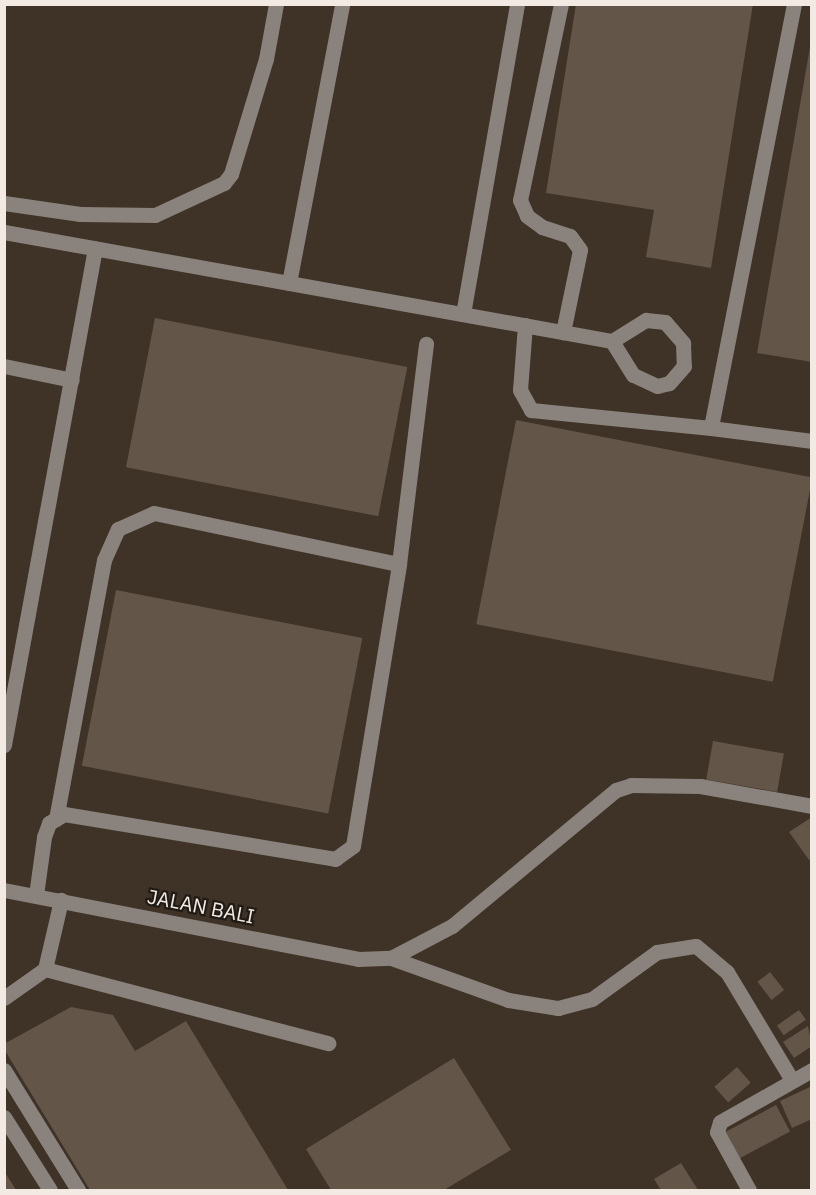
<!DOCTYPE html>
<style>
body{margin:0}
#map{position:relative;width:816px;height:1195px;overflow:hidden;background:#3f3226;font-family:"IBM Plex Sans",sans-serif}
div>[style]{position:absolute}
[style*='--x']{left:calc(var(--x)*1px);top:calc(var(--y)*1px);width:calc(var(--w)*1px);rotate:calc(var(--a)*1deg)}
.building>*{inset:0;background:#635548;transform-origin:0 0}
.minor>*{height:15px;margin:-7.5px;padding:0 7.5px;transform-origin:7.5px;border-radius:7.5px;background:#8a837d}
span{translate:-50% -50%;white-space:nowrap;text-align:center;line-height:1.15;-webkit-text-stroke:4.5px #211b16;paint-order:stroke}
.street-label{font-size:20px;color:#f3eae3}
.frame{position:absolute;inset:0;border:6px solid #f3eae3;pointer-events:none}
</style>
<div id="map">
<div class="building">
<i style="clip-path:polygon(576px 4px,753px 4px,711px 268px,646px 257px,654px 210px,546px 193px)"></i>
<i style="clip-path:polygon(810px 47px,812px 47px,812px 362px,757px 353px)"></i>
<i style="left:155px;top:318px;width:257px;height:152px;rotate:11deg"></i>
<i style="left:516px;top:420px;width:302px;height:208px;rotate:11deg"></i>
<i style="left:116px;top:590px;width:251px;height:179px;rotate:11deg"></i>
<i style="left:713px;top:741px;width:72px;height:39px;rotate:10deg"></i>
<i style="clip-path:polygon(812px 817px,812px 858px,809px 860px,789px 832px)"></i>
<i style="left:770px;top:972px;width:23px;height:16px;rotate:52deg"></i>
<i style="clip-path:polygon(71px 1007px,113px 1015px,135px 1051px,186px 1021px,288px 1190px,90px 1190px,4px 1049px,4px 1044px)"></i>
<i style="left:799px;top:1010px;width:12px;height:27px;rotate:55deg"></i>
<i style="clip-path:polygon(808px 1026px,812px 1046px,794px 1058px,783px 1042px)"></i>
<i style="clip-path:polygon(454px 1058px,511px 1150px,444px 1190px,331px 1190px,306px 1149px)"></i>
<i style="left:737px;top:1067px;width:21px;height:30px;rotate:49deg"></i>
<i style="clip-path:polygon(812px 1086px,812px 1119px,792px 1128px,780px 1101px)"></i>
<i style="left:776px;top:1105px;width:30px;height:57px;rotate:62deg"></i>
<i style="clip-path:polygon(681px 1163px,698px 1190px,661px 1190px,654px 1179px)"></i>
<i style="clip-path:polygon(4px 1171px,16px 1190px,4px 1190px)"></i>
</div>
<div class="minor">
<i style="--x:561;--y:4;--w:200;--a:101.8"></i>
<i style="--x:520;--y:200;--w:17;--a:66"></i>
<i style="--x:527;--y:216;--w:19;--a:36"></i>
<i style="--x:542;--y:227;--w:29;--a:18"></i>
<i style="--x:570;--y:236;--w:17;--a:54"></i>
<i style="--x:580;--y:250;--w:84;--a:101.7"></i>
<i style="--x:794;--y:4;--w:432;--a:101.1"></i>
<i style="--x:711;--y:428;--w:102;--a:7.3"></i>
<i style="--x:4;--y:203;--w:77;--a:8.2"></i>
<i style="--x:80;--y:214;--w:75;--a:0.8"></i>
<i style="--x:155;--y:215;--w:76;--a:-24.9"></i>
<i style="--x:224;--y:183;--w:11;--a:-52"></i>
<i style="--x:231;--y:174;--w:120;--a:-73.1"></i>
<i style="--x:266;--y:59;--w:56;--a:-79.7"></i>
<i style="--x:4;--y:232;--w:618;--a:10.16"></i>
<i style="--x:289;--y:283;--w:284;--a:-79.2"></i>
<i style="--x:463;--y:314;--w:315;--a:-80.1"></i>
<i style="--x:646;--y:320;--w:19;--a:6"></i>
<i style="--x:665;--y:322;--w:28;--a:49"></i>
<i style="--x:683;--y:343;--w:23;--a:88"></i>
<i style="--x:684;--y:366;--w:23;--a:131"></i>
<i style="--x:669;--y:383;--w:12;--a:166"></i>
<i style="--x:657;--y:386;--w:26;--a:-155"></i>
<i style="--x:633;--y:375;--w:40;--a:-122"></i>
<i style="--x:612;--y:341;--w:40;--a:-32"></i>
<i style="--x:525;--y:325;--w:65;--a:94.4"></i>
<i style="--x:520;--y:390;--w:23;--a:61"></i>
<i style="--x:531;--y:410;--w:181;--a:5.7"></i>
<i style="--x:4;--y:366;--w:69;--a:11.6"></i>
<i style="--x:4;--y:745;--w:505;--a:-79.62"></i>
<i style="--x:56;--y:819;--w:263;--a:-79.5"></i>
<i style="--x:104;--y:560;--w:34;--a:-66"></i>
<i style="--x:118;--y:529;--w:39;--a:-24"></i>
<i style="--x:154;--y:513;--w:250;--a:11.8"></i>
<i style="--x:4;--y:890;--w:361;--a:11"></i>
<i style="--x:358;--y:959;--w:33;--a:-2"></i>
<i style="--x:391;--y:958;--w:69;--a:-27.7"></i>
<i style="--x:452;--y:926;--w:213;--a:-39.7"></i>
<i style="--x:616;--y:790;--w:16;--a:-18"></i>
<i style="--x:631;--y:785;--w:69;--a:0.8"></i>
<i style="--x:700;--y:786;--w:114;--a:10.1"></i>
<i style="--x:36;--y:895;--w:59;--a:-82.1"></i>
<i style="--x:44;--y:837;--w:15;--a:-70"></i>
<i style="--x:49;--y:823;--w:17;--a:-31"></i>
<i style="--x:64;--y:814;--w:275;--a:9.4"></i>
<i style="--x:335;--y:859;--w:22;--a:-36"></i>
<i style="--x:353;--y:846;--w:286;--a:-80.7"></i>
<i style="--x:399;--y:564;--w:222;--a:-83"></i>
<i style="--x:391;--y:958;--w:124;--a:19.7"></i>
<i style="--x:508;--y:1000;--w:51;--a:9.1"></i>
<i style="--x:558;--y:1008;--w:35;--a:-15"></i>
<i style="--x:592;--y:999;--w:80;--a:-35.9"></i>
<i style="--x:657;--y:952;--w:39;--a:-9"></i>
<i style="--x:696;--y:946;--w:40;--a:40"></i>
<i style="--x:727;--y:972;--w:126;--a:59"></i>
<i style="--x:45;--y:969;--w:293;--a:14.7"></i>
<i style="--x:4;--y:998;--w:50;--a:-35.3"></i>
<i style="--x:45;--y:969;--w:71;--a:-76.9"></i>
<i style="--x:4;--y:1070;--w:141;--a:58.3"></i>
<i style="--x:4;--y:1117;--w:86;--a:57.8"></i>
<i style="--x:749;--y:1190;--w:66;--a:-118.9"></i>
<i style="--x:717;--y:1132;--w:10;--a:-73"></i>
<i style="--x:720;--y:1122;--w:106;--a:-29.5"></i>
</div>
<div class="street-label">
<span style="left:201px;top:906px;rotate:11deg">JALAN BALI</span>
</div>
<div class="frame"></div>
</div>
